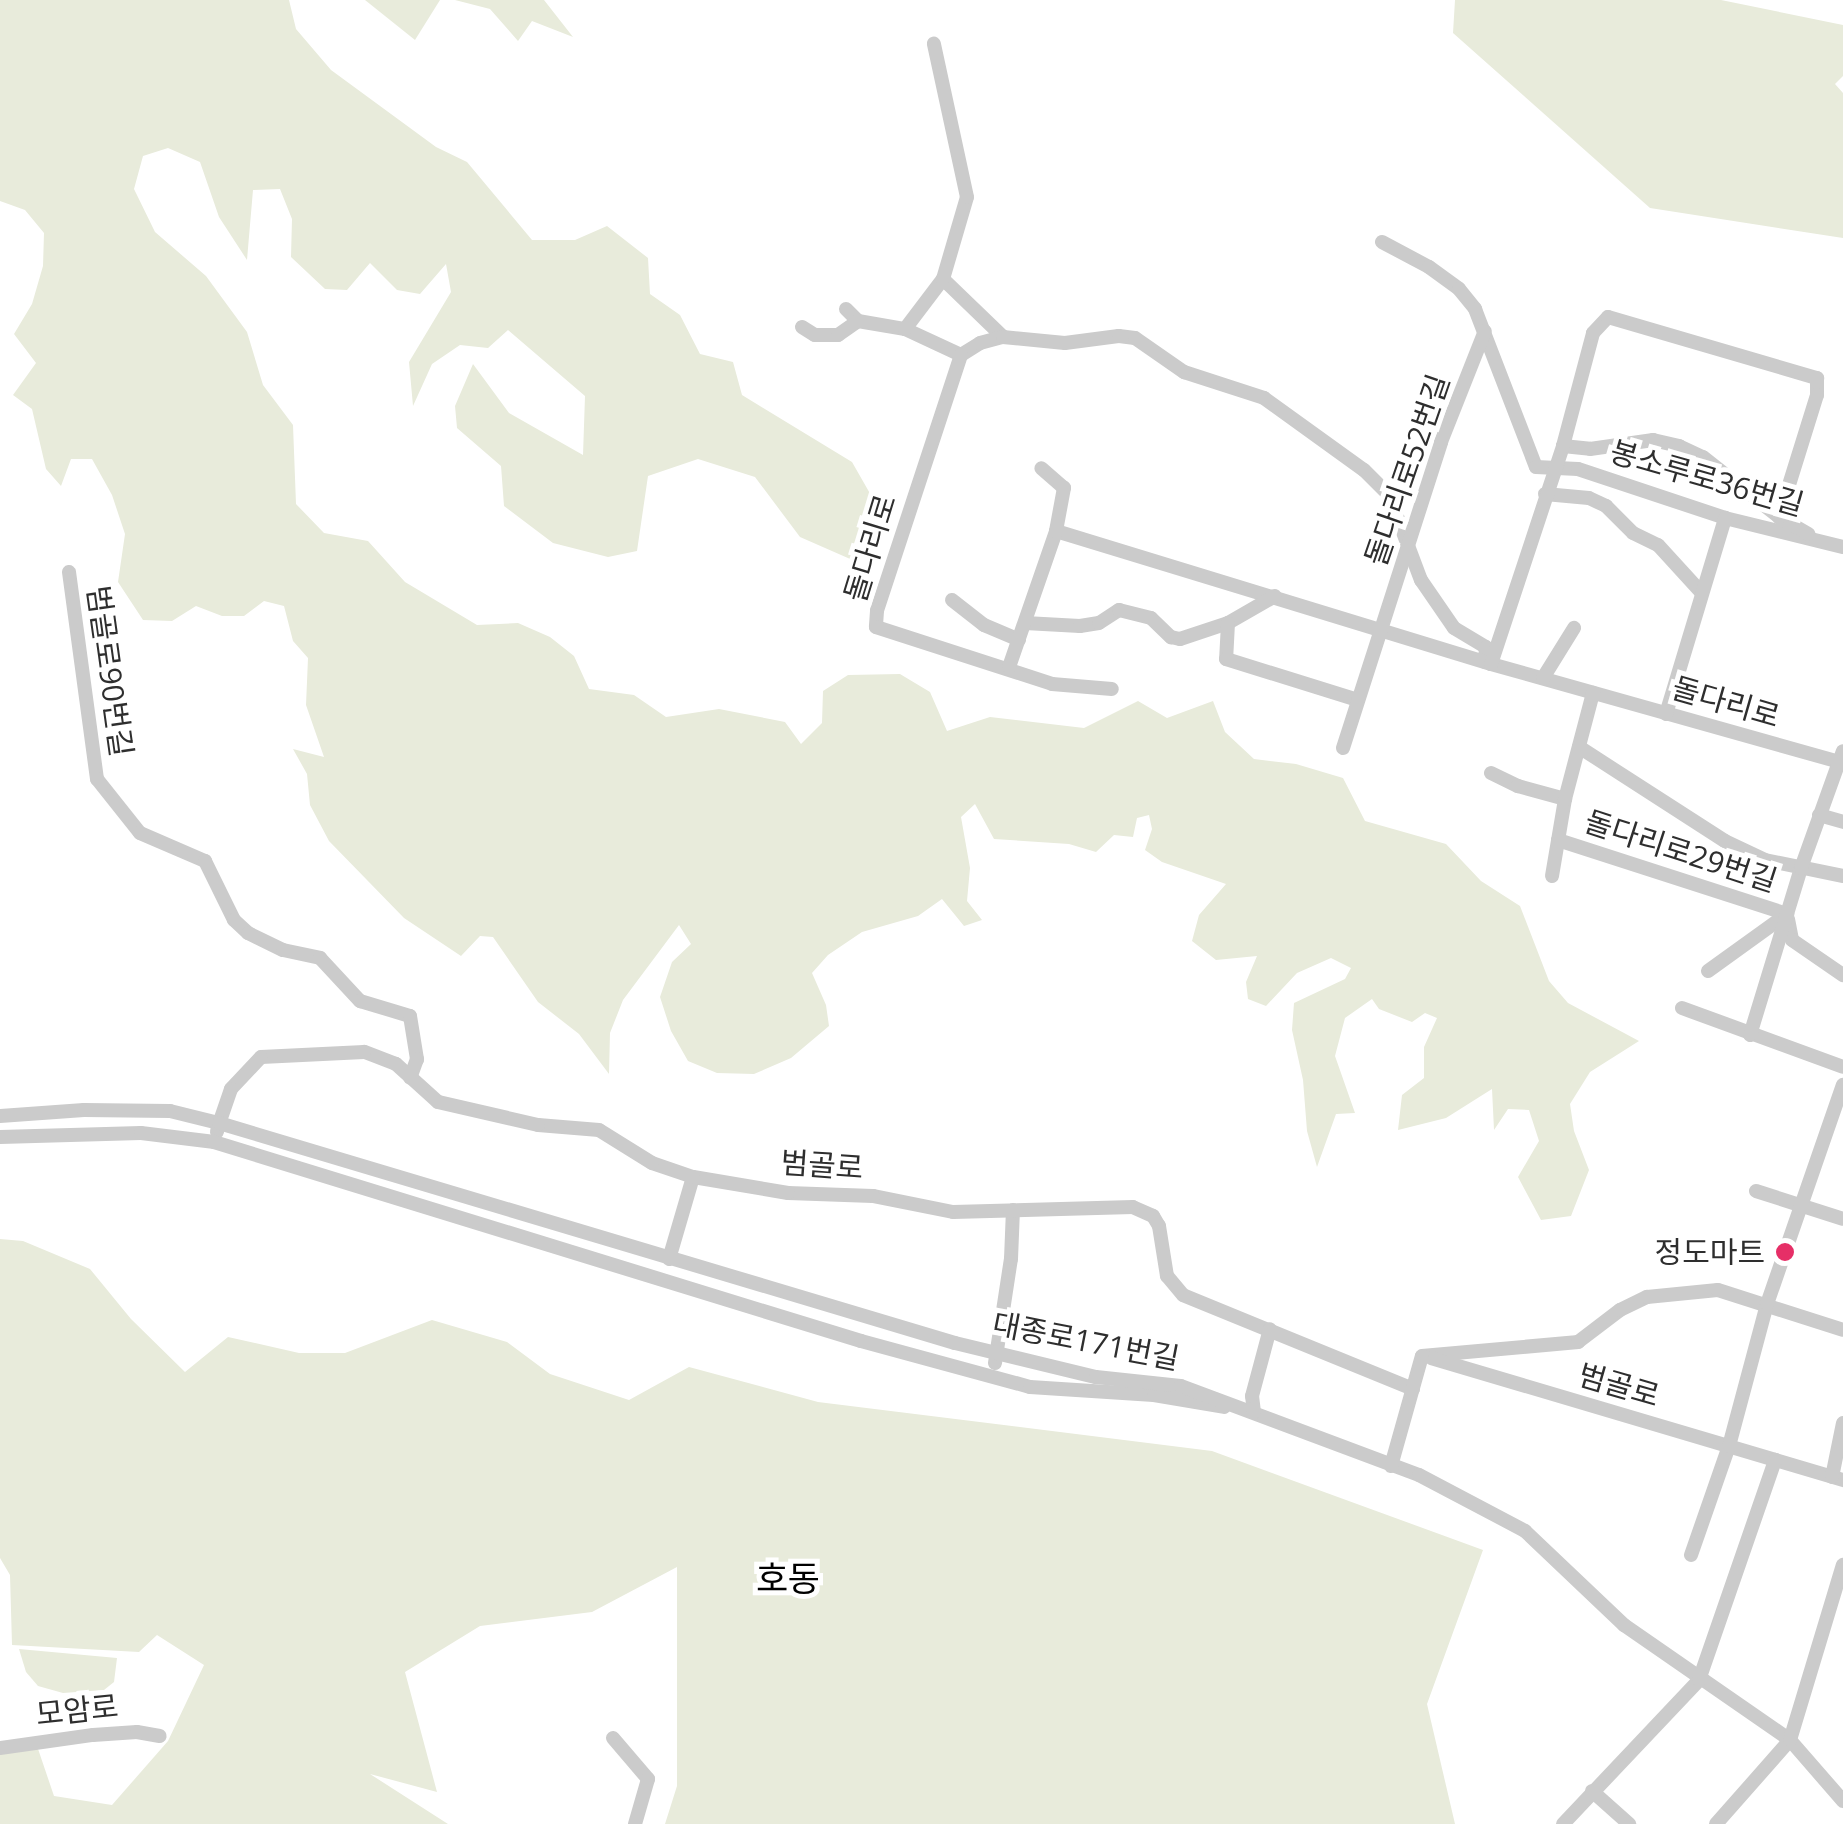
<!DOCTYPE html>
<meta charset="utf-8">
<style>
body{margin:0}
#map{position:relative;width:1843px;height:1824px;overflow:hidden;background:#fff;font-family:"Open Sans","Noto Sans KR",sans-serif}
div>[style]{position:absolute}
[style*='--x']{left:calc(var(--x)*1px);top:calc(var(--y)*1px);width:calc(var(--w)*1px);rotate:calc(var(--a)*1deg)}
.green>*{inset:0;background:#e8ebdb}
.minor>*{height:14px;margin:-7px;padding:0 7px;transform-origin:7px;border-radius:7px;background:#cbcbcb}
.dots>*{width:28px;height:28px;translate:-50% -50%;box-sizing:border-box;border:5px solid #fff;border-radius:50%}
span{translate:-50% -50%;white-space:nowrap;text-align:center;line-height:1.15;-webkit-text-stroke:10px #fff;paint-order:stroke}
.street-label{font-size:30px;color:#2e2e2e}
.poi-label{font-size:30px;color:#2e2e2e}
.right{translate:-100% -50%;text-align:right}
.quarter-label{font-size:35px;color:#000}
</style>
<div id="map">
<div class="green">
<i style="clip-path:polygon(0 0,289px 0,296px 29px,331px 70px,436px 147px,467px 162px,532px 240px,575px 240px,607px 226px,648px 258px,650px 294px,680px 315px,700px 354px,733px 362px,742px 395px,852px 462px,876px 504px,873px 549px,857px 562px,800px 537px,755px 477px,698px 459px,648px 476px,637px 551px,608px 557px,553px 543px,504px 506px,501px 466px,457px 428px,455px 406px,473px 364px,509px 413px,583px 455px,585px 396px,508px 330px,488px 348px,460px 345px,432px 364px,413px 406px,409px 362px,451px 292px,446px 264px,420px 294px,397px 290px,370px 263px,347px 290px,325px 289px,291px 257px,292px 219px,280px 189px,253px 190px,247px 260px,219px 217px,200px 162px,168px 148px,143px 156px,134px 189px,155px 232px,206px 276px,247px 332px,263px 385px,293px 425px,296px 504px,324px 533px,368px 541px,405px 582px,477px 625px,518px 623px,550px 637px,574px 656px,589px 689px,634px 695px,666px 717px,719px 709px,785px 722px,801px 744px,822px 723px,823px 691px,848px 675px,900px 674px,930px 692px,947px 731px,990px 717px,1084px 728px,1138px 701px,1167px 718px,1213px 701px,1225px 732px,1254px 759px,1296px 764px,1343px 778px,1365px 821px,1446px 844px,1481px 881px,1520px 906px,1549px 981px,1568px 1003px,1639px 1041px,1590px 1072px,1570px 1104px,1574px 1131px,1589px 1170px,1571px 1216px,1541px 1220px,1518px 1177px,1539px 1141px,1529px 1110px,1508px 1109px,1494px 1130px,1492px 1089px,1446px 1118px,1398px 1130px,1402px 1095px,1424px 1078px,1424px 1047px,1437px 1018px,1425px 1013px,1412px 1022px,1379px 1009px,1372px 999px,1345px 1018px,1335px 1056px,1355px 1113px,1336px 1114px,1317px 1167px,1307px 1131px,1303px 1080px,1292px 1030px,1294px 1003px,1345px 979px,1351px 968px,1331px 958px,1297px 973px,1266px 1006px,1248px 999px,1246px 982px,1257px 956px,1216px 960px,1192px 941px,1199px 915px,1226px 884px,1162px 862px,1145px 850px,1152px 829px,1149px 815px,1137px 818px,1133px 837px,1114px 835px,1096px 852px,1069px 844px,994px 839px,975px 804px,961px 817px,970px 868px,967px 901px,982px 920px,964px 926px,942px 899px,918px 916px,862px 932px,828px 955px,812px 973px,826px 1005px,829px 1026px,791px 1058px,754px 1074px,717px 1073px,688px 1061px,671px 1031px,660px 997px,672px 962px,691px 944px,679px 925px,623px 1000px,610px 1033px,609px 1074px,579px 1034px,538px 1002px,493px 937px,480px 936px,461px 956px,404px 918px,329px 841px,310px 805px,307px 774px,293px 749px,324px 757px,306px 705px,308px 658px,293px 641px,284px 606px,264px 601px,244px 616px,222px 616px,196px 606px,172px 621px,143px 620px,118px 582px,125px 534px,112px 495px,92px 459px,71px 459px,61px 486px,46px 469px,32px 409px,13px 395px,36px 363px,14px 334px,32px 304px,43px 266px,44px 233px,25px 210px,0 201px)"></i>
<i style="clip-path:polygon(365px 0,440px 0,415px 40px)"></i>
<i style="clip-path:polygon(455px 0,544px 0,573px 37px,532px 21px,518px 41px,490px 9px)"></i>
<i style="clip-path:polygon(1455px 0,1721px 0,1843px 25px,1843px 76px,1835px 84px,1843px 93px,1843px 238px,1650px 208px,1453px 33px)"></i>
<i style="clip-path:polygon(0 1239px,23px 1241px,90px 1269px,131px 1319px,185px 1372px,228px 1337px,299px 1353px,345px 1353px,432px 1320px,507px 1342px,550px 1374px,629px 1400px,689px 1367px,818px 1402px,1212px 1451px,1483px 1550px,1427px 1704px,1455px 1824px,665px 1824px,677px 1786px,677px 1567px,592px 1612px,480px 1626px,405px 1672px,437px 1792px,370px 1774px,448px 1824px,0 1824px,0 1753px,35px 1740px,54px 1796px,112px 1805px,168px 1741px,204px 1665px,157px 1635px,139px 1652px,12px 1645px,10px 1575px,0 1558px)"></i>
<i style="clip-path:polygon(19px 1649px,117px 1658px,114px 1682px,104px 1690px,63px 1693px,38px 1686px,26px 1672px)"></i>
</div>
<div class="minor">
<i style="--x:1382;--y:242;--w:53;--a:28"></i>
<i style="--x:1429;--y:267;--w:37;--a:36"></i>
<i style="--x:1459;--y:289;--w:26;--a:51"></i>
<i style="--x:1475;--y:309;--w:169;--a:68.9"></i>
<i style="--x:1536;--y:467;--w:42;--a:2.7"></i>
<i style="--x:1578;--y:469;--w:155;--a:18.4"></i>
<i style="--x:1725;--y:518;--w:122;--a:13.8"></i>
<i style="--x:943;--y:279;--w:83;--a:44"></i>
<i style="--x:846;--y:309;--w:17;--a:45"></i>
<i style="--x:802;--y:327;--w:15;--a:32"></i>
<i style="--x:815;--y:335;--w:23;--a:0"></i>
<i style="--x:838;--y:335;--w:24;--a:-35"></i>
<i style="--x:858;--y:321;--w:48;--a:9.7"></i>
<i style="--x:905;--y:329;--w:62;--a:24.9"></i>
<i style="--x:905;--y:329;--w:63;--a:-52.8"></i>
<i style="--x:943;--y:279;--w:85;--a:-73.7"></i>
<i style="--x:967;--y:197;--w:157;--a:-102.2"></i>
<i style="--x:961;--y:355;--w:22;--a:-32"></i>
<i style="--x:980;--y:343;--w:24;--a:-15"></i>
<i style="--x:1003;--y:337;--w:62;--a:5.5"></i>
<i style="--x:1065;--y:343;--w:54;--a:-7.4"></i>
<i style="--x:1119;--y:336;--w:16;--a:7"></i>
<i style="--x:1135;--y:338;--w:60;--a:34.8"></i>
<i style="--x:1184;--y:372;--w:84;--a:18"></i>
<i style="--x:1264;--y:398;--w:123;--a:35.8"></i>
<i style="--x:1364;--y:470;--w:35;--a:45"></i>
<i style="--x:1389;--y:495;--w:91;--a:69.4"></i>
<i style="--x:1421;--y:580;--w:58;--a:55.5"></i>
<i style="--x:1454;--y:628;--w:37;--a:31"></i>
<i style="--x:1486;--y:647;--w:15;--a:94"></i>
<i style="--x:961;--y:355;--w:269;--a:108.2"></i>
<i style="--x:877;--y:611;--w:16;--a:94"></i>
<i style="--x:876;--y:627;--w:185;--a:17.9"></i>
<i style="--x:1052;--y:684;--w:60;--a:4.8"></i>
<i style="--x:1563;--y:446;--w:27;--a:6"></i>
<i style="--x:1590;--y:449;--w:64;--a:-8.1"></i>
<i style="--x:1653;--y:440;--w:27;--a:13"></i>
<i style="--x:1679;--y:446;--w:26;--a:25"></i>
<i style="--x:1703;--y:457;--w:97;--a:38.3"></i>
<i style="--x:1779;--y:517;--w:34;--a:30"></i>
<i style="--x:1545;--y:494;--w:44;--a:5.2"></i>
<i style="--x:1589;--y:498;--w:19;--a:25"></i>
<i style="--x:1606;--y:506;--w:38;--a:45"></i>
<i style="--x:1633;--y:533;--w:28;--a:26"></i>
<i style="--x:1658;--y:545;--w:62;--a:47.6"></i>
<i style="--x:1056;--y:531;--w:455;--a:17"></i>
<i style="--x:1491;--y:664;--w:366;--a:15.7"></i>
<i style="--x:69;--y:572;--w:209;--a:82.3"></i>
<i style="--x:97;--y:779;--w:69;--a:51.5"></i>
<i style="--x:140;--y:833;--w:71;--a:23.3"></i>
<i style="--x:205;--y:861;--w:66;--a:63.8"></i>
<i style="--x:234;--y:920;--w:19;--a:43"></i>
<i style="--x:248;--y:933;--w:39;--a:26"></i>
<i style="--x:283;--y:950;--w:38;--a:12"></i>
<i style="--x:320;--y:958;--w:59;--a:47.1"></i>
<i style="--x:360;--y:1001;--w:52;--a:16.7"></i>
<i style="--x:410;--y:1016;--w:44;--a:80.8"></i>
<i style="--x:417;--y:1059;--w:20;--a:110"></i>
<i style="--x:952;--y:600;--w:41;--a:38"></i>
<i style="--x:984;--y:625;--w:38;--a:23"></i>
<i style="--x:1025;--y:623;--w:55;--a:3.1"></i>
<i style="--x:1080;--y:626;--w:19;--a:-9"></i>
<i style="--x:1099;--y:623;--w:24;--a:-33"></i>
<i style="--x:1119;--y:610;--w:33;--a:14"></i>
<i style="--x:1151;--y:618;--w:28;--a:44"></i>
<i style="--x:1171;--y:637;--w:9;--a:13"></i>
<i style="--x:1180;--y:639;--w:51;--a:-18.4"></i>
<i style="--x:1228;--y:623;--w:54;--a:-29.9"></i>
<i style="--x:1228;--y:623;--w:36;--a:93"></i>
<i style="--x:1226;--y:659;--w:138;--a:17.3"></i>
<i style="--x:1491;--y:664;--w:230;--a:-71.7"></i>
<i style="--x:1563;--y:446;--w:117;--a:-75.1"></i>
<i style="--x:1593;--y:333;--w:22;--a:-47"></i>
<i style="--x:1608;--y:317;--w:218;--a:16.3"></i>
<i style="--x:1817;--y:378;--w:17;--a:90"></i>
<i style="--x:1817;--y:395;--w:128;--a:107.3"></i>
<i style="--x:1009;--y:667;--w:144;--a:-70.9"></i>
<i style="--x:1056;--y:531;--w:44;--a:-79.5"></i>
<i style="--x:1064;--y:488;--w:30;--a:-139"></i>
<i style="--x:1543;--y:678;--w:59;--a:-58.2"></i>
<i style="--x:1666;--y:714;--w:205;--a:-73.2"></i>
<i style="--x:1579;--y:747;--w:174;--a:32.8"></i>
<i style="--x:1725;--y:841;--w:44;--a:25.4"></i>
<i style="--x:1765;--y:860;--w:80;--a:11.6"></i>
<i style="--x:1343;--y:748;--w:321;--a:-72.2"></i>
<i style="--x:1441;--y:442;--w:119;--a:-68.4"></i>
<i style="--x:1491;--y:773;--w:30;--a:26"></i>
<i style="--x:1518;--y:786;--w:49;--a:15.5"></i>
<i style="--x:1819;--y:815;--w:25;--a:16"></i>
<i style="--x:1558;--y:840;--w:241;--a:17.9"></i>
<i style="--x:1552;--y:876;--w:78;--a:-80.4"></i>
<i style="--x:1565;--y:799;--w:110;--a:-75.2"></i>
<i style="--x:1788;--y:919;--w:21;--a:79"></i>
<i style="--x:1792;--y:940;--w:62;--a:34.5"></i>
<i style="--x:1708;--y:971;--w:97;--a:-35.8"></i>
<i style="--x:1682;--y:1008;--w:171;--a:20.1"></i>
<i style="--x:1750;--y:1035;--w:175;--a:-73"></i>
<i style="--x:1801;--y:868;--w:124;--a:-70.3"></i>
<i style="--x:0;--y:1116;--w:84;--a:-4.1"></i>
<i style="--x:84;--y:1110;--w:86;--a:0.7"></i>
<i style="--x:170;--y:1111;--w:50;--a:13.8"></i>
<i style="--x:219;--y:1123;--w:9;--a:103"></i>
<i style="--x:0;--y:1137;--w:141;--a:-1.6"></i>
<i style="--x:141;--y:1133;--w:74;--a:7"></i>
<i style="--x:214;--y:1142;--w:677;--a:17.1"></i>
<i style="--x:861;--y:1341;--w:175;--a:15.2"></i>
<i style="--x:1030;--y:1387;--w:124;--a:3.7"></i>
<i style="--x:1154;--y:1395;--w:71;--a:9.7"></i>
<i style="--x:1756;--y:1191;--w:91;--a:17.8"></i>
<i style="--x:669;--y:1259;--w:85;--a:-73.7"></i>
<i style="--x:1422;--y:1356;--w:157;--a:-5.1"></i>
<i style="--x:1578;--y:1342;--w:53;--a:-37.3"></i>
<i style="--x:1620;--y:1310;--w:30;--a:-26"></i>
<i style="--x:1647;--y:1297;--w:71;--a:-5.6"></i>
<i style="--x:1718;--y:1290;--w:131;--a:17.7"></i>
<i style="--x:1431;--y:1358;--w:430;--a:16.5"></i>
<i style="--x:995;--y:1363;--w:105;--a:-81.3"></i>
<i style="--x:1011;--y:1259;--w:49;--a:-87.7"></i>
<i style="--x:1413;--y:1389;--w:248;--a:-157.8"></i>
<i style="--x:1183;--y:1295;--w:25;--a:-130"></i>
<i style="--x:1167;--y:1276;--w:51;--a:-99.1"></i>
<i style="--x:1159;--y:1226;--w:12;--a:-121"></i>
<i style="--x:1153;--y:1216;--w:22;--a:-156"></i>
<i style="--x:1133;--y:1207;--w:180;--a:178.4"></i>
<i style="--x:953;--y:1212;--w:82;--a:-168.7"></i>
<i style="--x:873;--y:1196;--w:85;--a:-178"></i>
<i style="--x:788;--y:1193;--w:96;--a:-170.4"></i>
<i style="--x:693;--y:1177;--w:43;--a:-161.1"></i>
<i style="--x:652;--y:1163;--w:62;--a:-148.1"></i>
<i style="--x:599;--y:1130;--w:61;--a:-175.3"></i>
<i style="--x:538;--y:1125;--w:103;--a:-167"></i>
<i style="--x:438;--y:1102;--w:57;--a:-137.9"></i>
<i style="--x:396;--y:1064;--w:34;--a:-159"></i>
<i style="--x:364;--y:1052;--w:103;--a:177.2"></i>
<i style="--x:261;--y:1057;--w:44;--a:133.2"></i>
<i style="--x:231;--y:1089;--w:36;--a:109"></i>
<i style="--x:219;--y:1123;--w:768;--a:16.64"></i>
<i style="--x:955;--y:1343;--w:145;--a:13.6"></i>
<i style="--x:1096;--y:1377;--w:85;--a:6"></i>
<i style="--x:1181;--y:1386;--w:254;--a:20.5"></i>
<i style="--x:1419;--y:1475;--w:120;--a:27.8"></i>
<i style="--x:1525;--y:1531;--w:137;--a:43.5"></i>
<i style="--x:1624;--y:1625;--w:202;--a:34.7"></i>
<i style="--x:1790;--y:1740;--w:81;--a:49"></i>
<i style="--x:1254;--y:1412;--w:16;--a:-97"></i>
<i style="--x:1252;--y:1396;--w:69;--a:-75"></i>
<i style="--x:1391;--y:1466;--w:114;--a:-74.3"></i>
<i style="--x:1832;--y:1477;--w:55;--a:-78.5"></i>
<i style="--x:1691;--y:1555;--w:115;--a:-70.8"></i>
<i style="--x:1729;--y:1446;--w:147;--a:-75"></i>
<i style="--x:1767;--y:1304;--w:232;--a:-70.9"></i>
<i style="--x:613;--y:1738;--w:54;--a:49.5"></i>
<i style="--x:648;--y:1779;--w:47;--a:106.1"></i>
<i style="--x:0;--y:1748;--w:94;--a:-8"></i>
<i style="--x:93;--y:1735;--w:44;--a:-3.9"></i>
<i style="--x:137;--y:1732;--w:23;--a:10"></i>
<i style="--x:1592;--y:1791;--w:50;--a:41.7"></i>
<i style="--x:1563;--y:1824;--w:198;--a:-46.6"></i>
<i style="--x:1699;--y:1680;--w:233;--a:-70.9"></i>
<i style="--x:1716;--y:1824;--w:112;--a:-48.6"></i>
<i style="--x:1790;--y:1740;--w:183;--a:-73.2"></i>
</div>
<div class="dots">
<i style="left:1785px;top:1252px;background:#e62f67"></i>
</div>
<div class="street-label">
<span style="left:1407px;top:470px;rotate:-71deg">돌다리로52번길</span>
<span style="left:1707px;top:478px;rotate:16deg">봉소루로36번길</span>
<span style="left:870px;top:548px;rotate:-73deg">돌다리로</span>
<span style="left:110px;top:671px;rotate:82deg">범골로90번길</span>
<span style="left:1726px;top:702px;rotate:16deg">돌다리로</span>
<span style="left:1681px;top:851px;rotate:18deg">돌다리로29번길</span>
<span style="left:822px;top:1165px;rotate:4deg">범골로</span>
<span style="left:1086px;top:1341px;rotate:11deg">대종로171번길</span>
<span style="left:1619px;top:1385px;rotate:16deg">범골로</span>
<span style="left:77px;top:1710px;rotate:-6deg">모암로</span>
</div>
<div class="poi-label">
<span class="right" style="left:1765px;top:1252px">정도마트</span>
</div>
<div class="quarter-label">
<span style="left:788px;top:1578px">호동</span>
</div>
</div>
